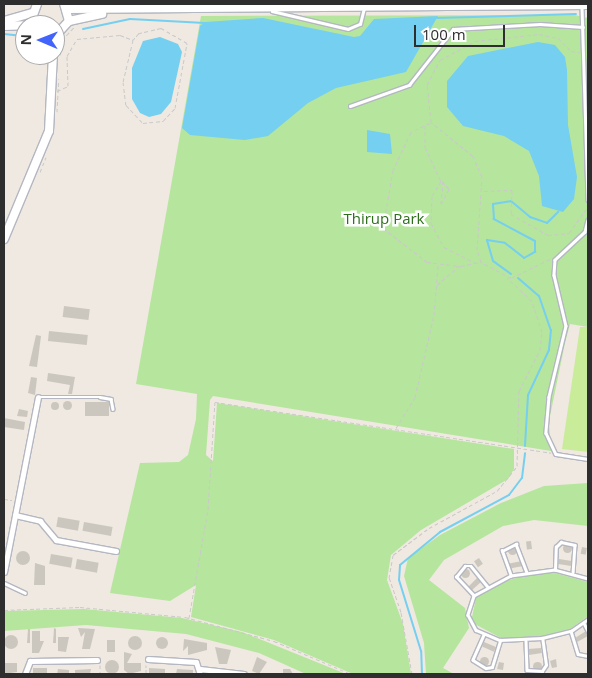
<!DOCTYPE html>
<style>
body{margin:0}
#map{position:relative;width:592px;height:678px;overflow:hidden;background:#efe9e1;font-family:"Open Sans",sans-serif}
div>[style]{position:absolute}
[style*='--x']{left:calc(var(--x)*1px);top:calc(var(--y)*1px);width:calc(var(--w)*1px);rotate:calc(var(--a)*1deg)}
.green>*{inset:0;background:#b6e59e}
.pitch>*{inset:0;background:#c9ec9a}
.water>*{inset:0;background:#75cff0}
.stream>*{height:2px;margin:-1px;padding:0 1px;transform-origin:1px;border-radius:1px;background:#75cff0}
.building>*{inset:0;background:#cbc7bf;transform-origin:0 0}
.round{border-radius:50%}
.path>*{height:1px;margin-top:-0.5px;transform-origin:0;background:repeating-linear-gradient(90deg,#c9c9c9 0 4px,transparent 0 6.5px)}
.roads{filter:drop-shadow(1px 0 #b4b7c1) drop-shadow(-1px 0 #b4b7c1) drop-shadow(0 1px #b4b7c1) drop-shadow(0 -1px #b4b7c1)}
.lane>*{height:2.5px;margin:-1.25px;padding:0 1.25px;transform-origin:1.25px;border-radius:1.25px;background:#fff}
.street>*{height:5px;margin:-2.5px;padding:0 2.5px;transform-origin:2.5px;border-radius:2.5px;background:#fff}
.secondary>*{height:8px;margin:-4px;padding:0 4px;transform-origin:4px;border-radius:4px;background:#fff}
span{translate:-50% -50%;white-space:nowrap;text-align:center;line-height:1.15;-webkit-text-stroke:5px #fff;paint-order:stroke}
.park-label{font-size:15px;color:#2c6e1b}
.frame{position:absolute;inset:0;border:5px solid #2e2e2e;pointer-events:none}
.north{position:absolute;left:15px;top:15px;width:50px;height:50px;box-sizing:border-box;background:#fff;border:1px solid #ababab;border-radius:50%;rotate:271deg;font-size:14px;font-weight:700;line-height:20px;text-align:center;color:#2e2e2e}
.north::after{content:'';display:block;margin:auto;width:18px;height:22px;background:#4264fb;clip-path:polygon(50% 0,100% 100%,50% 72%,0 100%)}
.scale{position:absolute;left:414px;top:25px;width:91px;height:22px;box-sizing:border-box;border:2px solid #2e2e2e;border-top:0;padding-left:6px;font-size:15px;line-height:18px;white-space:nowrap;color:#2e2e2e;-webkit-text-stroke:4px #fff;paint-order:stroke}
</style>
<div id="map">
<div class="green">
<i style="clip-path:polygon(575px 15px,588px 18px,588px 327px,570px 324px,565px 343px,549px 421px,550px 438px,557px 452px,213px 396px,210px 400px,206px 455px,213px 461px,217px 403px,514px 449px,514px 469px,508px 479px,421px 530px,391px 555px,387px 580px,403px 624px,411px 674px,353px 674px,274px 640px,191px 617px,196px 585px,170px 601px,110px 593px,140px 463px,179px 462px,188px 455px,196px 419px,197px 394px,136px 384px,201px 16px)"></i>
<i style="clip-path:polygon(588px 483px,588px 526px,534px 520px,503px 526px,444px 560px,429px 580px,465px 608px,469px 628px,443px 668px,454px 674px,426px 674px,424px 643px,404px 576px,408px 558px,440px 535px,501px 503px,544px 486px)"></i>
<i style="clip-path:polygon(555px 573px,588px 582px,588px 616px,570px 629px,526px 640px,501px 638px,471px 622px,476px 598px,488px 587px,528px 574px)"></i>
<i style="clip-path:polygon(84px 609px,182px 618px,242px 632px,346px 674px,306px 674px,259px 653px,186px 634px,86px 625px,4px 631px,4px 611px)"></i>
</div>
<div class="pitch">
<i style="clip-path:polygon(580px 327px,588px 327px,588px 452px,562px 449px)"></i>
</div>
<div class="water">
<i style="clip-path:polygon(438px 16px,406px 72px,336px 88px,308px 103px,268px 136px,245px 140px,190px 135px,182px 128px,200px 26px,205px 22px,263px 18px,354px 37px,360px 36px,374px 19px)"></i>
<i style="clip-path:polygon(160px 37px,178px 44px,182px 52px,171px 102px,161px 114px,149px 117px,140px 113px,132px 99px,132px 68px,143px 41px)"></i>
<i style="clip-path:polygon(538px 42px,555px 45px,565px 57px,567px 70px,568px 125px,577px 177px,574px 199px,563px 212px,542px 206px,539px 176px,529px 151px,504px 136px,463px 126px,447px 107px,447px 81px,468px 56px)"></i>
<i style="clip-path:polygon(367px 130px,390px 134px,392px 154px,367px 152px)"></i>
</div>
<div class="stream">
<i style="--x:436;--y:18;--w:140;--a:-1.6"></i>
<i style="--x:83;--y:29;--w:48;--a:-12"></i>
<i style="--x:130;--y:19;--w:75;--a:3.1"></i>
<i style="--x:4;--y:34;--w:19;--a:6"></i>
<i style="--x:511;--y:274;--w:22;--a:-144"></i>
<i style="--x:493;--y:261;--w:22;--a:-106"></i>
<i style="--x:487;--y:240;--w:18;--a:9"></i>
<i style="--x:505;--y:243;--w:24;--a:38"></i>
<i style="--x:524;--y:258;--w:13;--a:-29"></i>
<i style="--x:535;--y:252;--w:11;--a:-90"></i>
<i style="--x:535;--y:241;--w:47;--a:-151.8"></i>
<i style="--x:494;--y:219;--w:15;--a:-94"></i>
<i style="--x:493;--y:204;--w:18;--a:-9"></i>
<i style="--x:511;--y:201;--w:25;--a:40"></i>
<i style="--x:530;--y:217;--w:18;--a:19"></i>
<i style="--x:547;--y:223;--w:16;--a:-45"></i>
<i style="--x:518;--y:278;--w:28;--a:41"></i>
<i style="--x:539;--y:296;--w:36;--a:71"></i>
<i style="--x:551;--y:330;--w:20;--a:96"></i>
<i style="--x:549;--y:350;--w:50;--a:115"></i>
<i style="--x:528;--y:395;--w:51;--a:93.4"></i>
<i style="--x:422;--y:674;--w:23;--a:-92"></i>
<i style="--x:421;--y:651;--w:74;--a:-107.2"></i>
<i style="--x:399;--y:580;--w:15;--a:-86"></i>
<i style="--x:400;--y:565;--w:52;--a:-39.5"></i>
<i style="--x:440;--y:532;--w:78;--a:-28.2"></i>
<i style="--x:509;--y:495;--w:21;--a:-53"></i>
<i style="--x:522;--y:478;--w:25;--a:-83"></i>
</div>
<div class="building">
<i style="left:64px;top:306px;width:26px;height:11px;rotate:7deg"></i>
<i style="left:49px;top:331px;width:39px;height:10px;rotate:6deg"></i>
<i style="clip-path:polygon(36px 335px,41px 336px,37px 367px,29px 366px)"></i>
<i style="clip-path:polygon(48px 373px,75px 377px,72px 394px,68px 394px,70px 385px,47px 381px)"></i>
<i style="clip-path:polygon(31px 377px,37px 378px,35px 395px,28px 393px)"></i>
<i class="round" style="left:62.5px;top:400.5px;width:9px;height:9px"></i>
<i class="round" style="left:51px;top:402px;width:8px;height:8px"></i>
<i style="left:85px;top:402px;width:24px;height:14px"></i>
<i style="clip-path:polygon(19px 409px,28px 411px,27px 417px,17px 416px)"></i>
<i style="clip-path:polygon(4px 418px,25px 422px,24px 430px,4px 427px)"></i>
<i style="left:58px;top:517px;width:22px;height:10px;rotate:10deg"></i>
<i style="left:84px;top:522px;width:29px;height:9px;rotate:10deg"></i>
<i style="left:531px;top:541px;width:8px;height:5px;rotate:83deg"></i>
<i class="round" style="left:562.5px;top:543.5px;width:9px;height:9px"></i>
<i class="round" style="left:507.5px;top:545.5px;width:9px;height:9px"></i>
<i style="left:582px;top:547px;width:5px;height:7px;rotate:11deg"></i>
<i class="round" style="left:16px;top:551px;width:14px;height:14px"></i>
<i style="left:51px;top:554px;width:22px;height:10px;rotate:10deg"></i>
<i style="left:479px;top:558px;width:7px;height:6px;rotate:56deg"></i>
<i style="left:77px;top:559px;width:22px;height:10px;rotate:10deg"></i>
<i style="left:559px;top:559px;width:13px;height:5px;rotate:9deg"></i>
<i style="left:522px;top:561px;width:5px;height:13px;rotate:79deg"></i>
<i style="clip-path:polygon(35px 563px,45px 566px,45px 585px,34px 585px)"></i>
<i class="round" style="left:460.5px;top:568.5px;width:9px;height:9px"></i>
<i style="clip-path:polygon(477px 578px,481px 582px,471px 591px,468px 587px)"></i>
<i style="clip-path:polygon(54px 628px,56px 629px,56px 643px,53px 643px)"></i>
<i style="clip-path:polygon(78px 628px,95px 629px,90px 649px,82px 649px,85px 632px,81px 637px)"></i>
<i style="clip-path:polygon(28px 629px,30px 629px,30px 643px,27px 643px)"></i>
<i style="clip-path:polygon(32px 631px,40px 631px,40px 641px,44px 641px,39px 653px,32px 653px)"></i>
<i style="clip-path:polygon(586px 631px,588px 636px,577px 642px,575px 638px)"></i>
<i class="round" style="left:4px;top:635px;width:14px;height:14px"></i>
<i class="round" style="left:128px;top:636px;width:14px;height:14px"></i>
<i class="round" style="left:156px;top:637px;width:12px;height:12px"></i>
<i style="clip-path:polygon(58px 637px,69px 637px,66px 652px,58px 651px)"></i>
<i style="clip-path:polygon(184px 639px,207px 643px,207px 650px,188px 655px,188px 646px,183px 651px)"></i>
<i style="left:107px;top:640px;width:8px;height:12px"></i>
<i style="left:484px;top:642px;width:13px;height:5px;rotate:23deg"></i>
<i style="clip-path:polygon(215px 647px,231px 650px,227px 664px,219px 664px)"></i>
<i style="clip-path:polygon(541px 648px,542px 653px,529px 655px,528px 649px)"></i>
<i style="clip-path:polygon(124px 652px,132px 654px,127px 663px,141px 663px,141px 671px,129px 674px,124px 670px)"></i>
<i class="round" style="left:479.5px;top:656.5px;width:9px;height:9px"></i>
<i style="clip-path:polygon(257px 657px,267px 662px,259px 674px,252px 671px)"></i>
<i style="clip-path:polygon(556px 659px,557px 667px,552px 668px,550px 661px)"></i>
<i class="round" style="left:105px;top:660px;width:14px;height:14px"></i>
<i class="round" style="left:532.5px;top:661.5px;width:9px;height:9px"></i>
<i style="clip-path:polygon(499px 662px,504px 663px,503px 670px,497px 669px)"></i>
<i style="clip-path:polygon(4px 663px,17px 663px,17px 672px,4px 674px)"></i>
<i style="left:33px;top:668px;width:14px;height:6px"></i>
<i style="clip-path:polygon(149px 668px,165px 669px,165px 674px,149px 674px)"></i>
<i style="clip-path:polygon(58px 669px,69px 670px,69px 674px,57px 674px)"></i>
<i style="clip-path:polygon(91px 669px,90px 674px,75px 674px,75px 670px)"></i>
<i style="clip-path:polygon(177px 669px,193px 670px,193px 674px,176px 674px)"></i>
<i style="clip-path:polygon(283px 669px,290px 669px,293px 674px,283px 674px)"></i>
</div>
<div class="path">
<i style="--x:60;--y:55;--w:15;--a:-82"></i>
<i style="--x:62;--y:40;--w:19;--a:-47"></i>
<i style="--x:57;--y:91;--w:12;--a:-24"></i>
<i style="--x:68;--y:86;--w:30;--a:-92"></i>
<i style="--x:67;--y:56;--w:20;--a:-60"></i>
<i style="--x:77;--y:39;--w:43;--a:-5.3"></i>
<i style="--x:120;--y:35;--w:14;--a:21"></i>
<i style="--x:133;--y:40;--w:43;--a:103.4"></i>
<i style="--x:123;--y:82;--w:23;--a:83"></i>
<i style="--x:126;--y:105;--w:25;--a:47"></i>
<i style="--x:143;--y:123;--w:20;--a:-6"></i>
<i style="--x:163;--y:121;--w:18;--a:-47"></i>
<i style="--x:175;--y:108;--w:66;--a:-79.5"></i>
<i style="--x:187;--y:43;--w:30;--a:-150"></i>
<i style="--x:161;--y:28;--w:23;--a:167"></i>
<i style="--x:139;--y:33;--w:9;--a:131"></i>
<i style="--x:57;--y:112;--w:33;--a:-87"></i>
<i style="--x:430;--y:123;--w:21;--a:155"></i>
<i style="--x:411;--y:132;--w:42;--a:115.3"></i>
<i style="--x:393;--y:170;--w:59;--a:99.8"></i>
<i style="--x:383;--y:228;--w:56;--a:37.7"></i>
<i style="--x:427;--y:262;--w:34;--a:7"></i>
<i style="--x:461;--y:266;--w:19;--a:-12"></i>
<i style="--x:425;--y:125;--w:22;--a:90"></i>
<i style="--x:425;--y:147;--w:38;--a:65"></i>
<i style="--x:441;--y:181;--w:17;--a:121"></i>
<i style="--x:432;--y:196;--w:27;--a:92"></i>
<i style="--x:431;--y:223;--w:27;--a:62"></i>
<i style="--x:444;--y:247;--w:35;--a:27"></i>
<i style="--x:40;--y:172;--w:16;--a:-68"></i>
<i style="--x:484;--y:191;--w:28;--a:-2"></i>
<i style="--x:512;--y:190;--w:24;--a:92"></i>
<i style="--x:511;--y:214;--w:43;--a:29.6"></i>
<i style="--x:548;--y:235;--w:21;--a:-5"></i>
<i style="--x:569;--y:233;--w:32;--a:-54"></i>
<i style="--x:441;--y:204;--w:17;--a:-62"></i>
<i style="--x:449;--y:189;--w:11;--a:-131"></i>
<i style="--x:441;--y:204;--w:23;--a:-85"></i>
<i style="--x:550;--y:259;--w:43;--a:154"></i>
<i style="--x:511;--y:278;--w:34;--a:-152"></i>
<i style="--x:481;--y:262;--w:13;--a:-108"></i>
<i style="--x:477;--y:250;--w:73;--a:-86.1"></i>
<i style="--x:482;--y:177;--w:23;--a:-113"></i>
<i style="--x:473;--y:156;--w:54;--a:-141"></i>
<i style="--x:431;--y:122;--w:37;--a:-96"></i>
<i style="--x:427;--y:85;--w:28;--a:-63"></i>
<i style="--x:440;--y:60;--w:40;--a:-28"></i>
<i style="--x:475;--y:41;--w:64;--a:-6.2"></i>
<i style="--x:539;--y:34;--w:19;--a:12"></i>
<i style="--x:558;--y:38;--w:18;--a:45"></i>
<i style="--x:571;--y:51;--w:9;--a:6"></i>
<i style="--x:437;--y:285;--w:29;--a:-41"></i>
<i style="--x:396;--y:428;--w:36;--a:-58"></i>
<i style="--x:415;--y:397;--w:84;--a:-77"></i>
<i style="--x:434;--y:315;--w:50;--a:-85.4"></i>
<i style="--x:4;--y:499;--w:8;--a:7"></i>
<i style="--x:4;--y:610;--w:76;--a:-2.3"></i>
<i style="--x:80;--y:607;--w:105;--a:5.4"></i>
<i style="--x:185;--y:617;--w:92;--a:15.1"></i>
<i style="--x:274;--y:641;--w:84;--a:23.2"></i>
<i style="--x:189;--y:618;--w:111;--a:-80.1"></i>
<i style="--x:208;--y:509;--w:107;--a:-86.3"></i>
<i style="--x:215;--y:402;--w:340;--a:8.6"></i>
<i style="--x:100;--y:665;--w:9;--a:90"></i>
<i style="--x:146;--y:674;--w:9;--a:-90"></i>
<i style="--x:412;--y:674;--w:63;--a:-100.1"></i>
<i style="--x:401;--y:612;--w:36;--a:-109"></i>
<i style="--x:389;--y:578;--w:23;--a:-80"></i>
<i style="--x:393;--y:555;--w:45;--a:-36.9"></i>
<i style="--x:429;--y:528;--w:77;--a:-28.6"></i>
<i style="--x:497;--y:491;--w:32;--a:-51"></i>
<i style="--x:517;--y:466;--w:75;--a:-88.5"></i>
<i style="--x:519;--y:391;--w:46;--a:-62.9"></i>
<i style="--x:540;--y:350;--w:18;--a:-84"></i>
<i style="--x:542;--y:332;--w:33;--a:-108"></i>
<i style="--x:532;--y:301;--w:34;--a:-137"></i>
</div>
<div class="roads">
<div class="lane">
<i style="--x:582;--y:7;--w:193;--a:88.2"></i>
<i style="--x:272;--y:11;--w:78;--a:13.3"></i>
<i style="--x:348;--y:29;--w:13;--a:-23"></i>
<i style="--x:360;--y:24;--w:16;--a:-76"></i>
<i style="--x:350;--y:106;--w:63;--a:-19.6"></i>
<i style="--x:409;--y:85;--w:71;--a:-51.8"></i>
<i style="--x:453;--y:29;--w:87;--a:-3.3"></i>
<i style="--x:540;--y:24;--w:43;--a:4"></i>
<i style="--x:588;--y:220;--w:12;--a:104"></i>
<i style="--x:585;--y:232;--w:41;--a:137"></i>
<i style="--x:555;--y:260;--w:15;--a:94"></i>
<i style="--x:554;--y:275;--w:52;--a:76.8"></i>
<i style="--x:566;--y:326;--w:73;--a:103.5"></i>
<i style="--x:549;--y:397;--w:36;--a:95"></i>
<i style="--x:546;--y:433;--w:23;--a:65"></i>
<i style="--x:556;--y:454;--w:32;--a:9"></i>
<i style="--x:38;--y:397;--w:62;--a:0"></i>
<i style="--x:100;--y:397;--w:11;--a:10"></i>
<i style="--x:111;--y:399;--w:10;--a:79"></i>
<i style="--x:555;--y:570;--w:23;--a:-88"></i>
<i style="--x:556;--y:547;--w:7;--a:-45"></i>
<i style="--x:561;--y:542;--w:14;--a:12"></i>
<i style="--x:575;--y:545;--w:27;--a:94"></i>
<i style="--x:511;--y:576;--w:27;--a:-110"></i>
<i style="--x:502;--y:551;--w:16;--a:-27"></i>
<i style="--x:516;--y:544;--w:30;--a:69"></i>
<i style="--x:588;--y:579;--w:34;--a:-165"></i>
<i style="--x:555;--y:570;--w:44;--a:172.2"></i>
<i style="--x:511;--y:576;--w:42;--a:151.6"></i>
<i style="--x:474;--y:596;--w:20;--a:108"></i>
<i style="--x:468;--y:615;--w:17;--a:62"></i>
<i style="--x:476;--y:630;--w:26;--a:23"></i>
<i style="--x:500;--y:640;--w:42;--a:-2.7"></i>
<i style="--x:542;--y:638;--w:30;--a:-14"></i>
<i style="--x:571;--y:631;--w:21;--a:-35"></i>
<i style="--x:4;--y:583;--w:23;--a:25"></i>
<i style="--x:474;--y:596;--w:26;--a:-133"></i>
<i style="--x:456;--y:577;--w:14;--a:-51"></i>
<i style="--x:465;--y:566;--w:6;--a:0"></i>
<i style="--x:471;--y:566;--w:26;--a:51"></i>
<i style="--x:584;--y:623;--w:9;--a:63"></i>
<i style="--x:571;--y:631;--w:24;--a:73"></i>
<i style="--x:578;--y:654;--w:10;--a:11"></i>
<i style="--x:484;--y:635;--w:27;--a:114"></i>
<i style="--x:473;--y:660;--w:15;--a:32"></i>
<i style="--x:486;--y:668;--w:6;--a:-9"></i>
<i style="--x:492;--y:667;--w:28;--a:-73"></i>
<i style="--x:526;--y:641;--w:29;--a:88"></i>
<i style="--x:527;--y:670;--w:15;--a:4"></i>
<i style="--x:542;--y:671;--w:7;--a:-56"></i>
<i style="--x:546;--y:665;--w:27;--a:-98"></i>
</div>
<div class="street">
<i style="--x:15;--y:515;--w:26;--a:13"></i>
<i style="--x:40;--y:521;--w:25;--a:50"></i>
<i style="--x:56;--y:540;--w:61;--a:10.4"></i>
<i style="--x:4;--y:572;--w:178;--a:-79"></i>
<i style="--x:148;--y:659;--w:48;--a:3.6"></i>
<i style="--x:196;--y:662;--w:13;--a:72"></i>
<i style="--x:200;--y:669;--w:44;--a:6.5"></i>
<i style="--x:25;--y:674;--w:14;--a:-69"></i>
<i style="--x:30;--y:661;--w:67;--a:-0.9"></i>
</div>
<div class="secondary">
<i style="--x:68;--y:9;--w:520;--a:-0.44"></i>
<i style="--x:32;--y:18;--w:15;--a:-70"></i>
<i style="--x:4;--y:21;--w:29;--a:-16"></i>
<i style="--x:69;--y:21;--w:34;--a:-12"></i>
<i style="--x:4;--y:26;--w:29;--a:-2"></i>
<i style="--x:55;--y:36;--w:21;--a:-47"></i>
<i style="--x:69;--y:21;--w:18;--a:-106"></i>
<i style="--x:4;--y:239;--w:117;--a:-67.4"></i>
<i style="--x:49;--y:131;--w:76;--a:-87"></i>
</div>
</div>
<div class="park-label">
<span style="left:384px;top:219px">Thirup Park</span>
</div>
<div class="frame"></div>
<div class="north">N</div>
<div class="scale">100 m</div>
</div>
